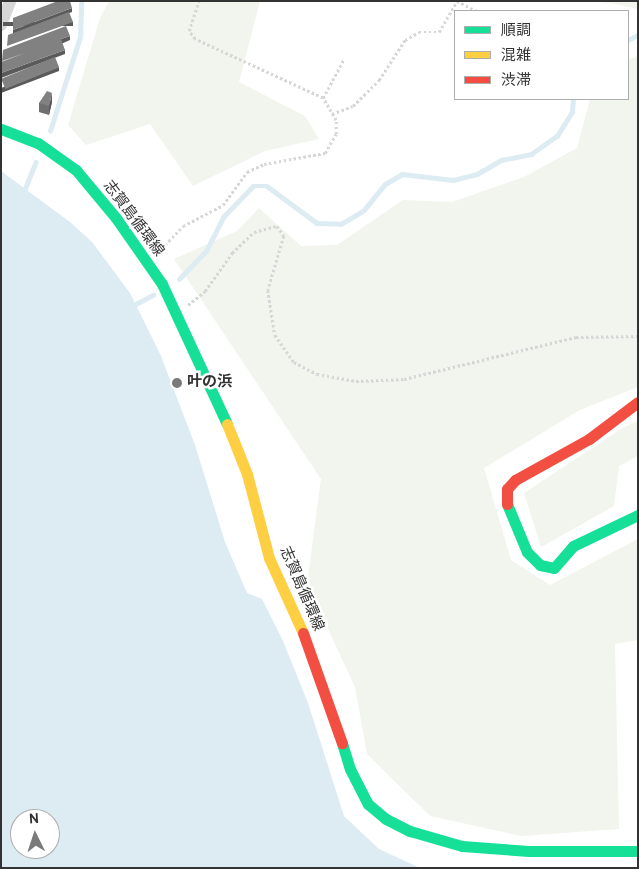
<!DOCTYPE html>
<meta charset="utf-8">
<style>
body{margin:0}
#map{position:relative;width:639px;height:869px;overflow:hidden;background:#fff;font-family:Overpass,"Noto Sans JP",sans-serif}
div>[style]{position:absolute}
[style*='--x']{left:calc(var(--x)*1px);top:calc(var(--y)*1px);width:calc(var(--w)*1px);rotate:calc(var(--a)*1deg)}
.green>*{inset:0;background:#f1f5ed}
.water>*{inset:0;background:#ddebf3}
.stream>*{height:4.5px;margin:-2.25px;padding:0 2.25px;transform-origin:2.25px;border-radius:2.25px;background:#ddebf3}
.path>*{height:2.5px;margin-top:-1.25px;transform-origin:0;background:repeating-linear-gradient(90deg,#d6d6d6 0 2.5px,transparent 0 5px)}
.street>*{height:12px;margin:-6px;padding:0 6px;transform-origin:6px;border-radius:6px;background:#d7d7d7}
.fast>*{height:11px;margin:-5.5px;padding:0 5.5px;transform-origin:5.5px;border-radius:5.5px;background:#16e098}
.slow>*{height:11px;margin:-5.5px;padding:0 5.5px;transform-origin:5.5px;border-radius:5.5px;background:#ffcf43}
.jam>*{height:11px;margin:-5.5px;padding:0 5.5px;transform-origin:5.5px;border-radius:5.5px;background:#f24e42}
.wall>*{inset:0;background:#6f6f6f}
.shaded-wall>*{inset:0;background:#5a5a5a;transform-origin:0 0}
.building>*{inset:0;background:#818181;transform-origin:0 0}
.dots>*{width:14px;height:14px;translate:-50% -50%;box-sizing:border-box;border:2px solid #fff;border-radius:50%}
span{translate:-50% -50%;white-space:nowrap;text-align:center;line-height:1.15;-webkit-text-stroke:5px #fff;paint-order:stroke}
.street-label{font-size:15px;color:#333}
.poi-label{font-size:15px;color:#333;font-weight:700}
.left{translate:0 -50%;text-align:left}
.frame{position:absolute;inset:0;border:2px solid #333;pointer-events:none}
.legend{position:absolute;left:454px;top:10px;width:175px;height:90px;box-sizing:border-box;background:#fff;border:1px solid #adadad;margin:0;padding:6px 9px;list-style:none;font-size:15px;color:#333}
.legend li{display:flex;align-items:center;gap:10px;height:25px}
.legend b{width:25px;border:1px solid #adadad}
.north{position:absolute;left:10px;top:809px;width:50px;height:50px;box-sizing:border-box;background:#fff;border:1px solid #adadad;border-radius:50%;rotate:356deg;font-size:14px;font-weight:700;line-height:20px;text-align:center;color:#333}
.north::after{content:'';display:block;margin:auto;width:18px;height:22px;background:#7a7a7a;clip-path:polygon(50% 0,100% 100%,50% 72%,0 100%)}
</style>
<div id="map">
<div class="green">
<i style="clip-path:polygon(109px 1px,260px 1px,239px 82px,305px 116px,319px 139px,265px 151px,193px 186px,150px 124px,86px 145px,68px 125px,100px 18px)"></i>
<i style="clip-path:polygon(586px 1px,638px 1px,638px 9px,610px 3px)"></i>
<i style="clip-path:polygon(638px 56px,638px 387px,580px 410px,484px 468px,511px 560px,550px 585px,638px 539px,638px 640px,615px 644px,619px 829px,521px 836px,430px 816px,367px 754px,355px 687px,307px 584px,321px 479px,174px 259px,237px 231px,259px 208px,301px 246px,337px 245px,403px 200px,452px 202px,524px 177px,577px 148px,590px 99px,628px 99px,628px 60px)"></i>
<i style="clip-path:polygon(638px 421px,638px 456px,619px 466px,614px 506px,541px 547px,524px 493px,624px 427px)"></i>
</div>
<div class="water">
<i style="clip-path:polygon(evenodd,1px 171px,70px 222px,92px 242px,130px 293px,161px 356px,195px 445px,225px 542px,247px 593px,262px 599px,283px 641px,308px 703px,344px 816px,379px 849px,420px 868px,1px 868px,1px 171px,20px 819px,50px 819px,50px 849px,20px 849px,20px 819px)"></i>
</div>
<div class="stream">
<i style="--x:628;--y:40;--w:11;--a:-27"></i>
<i style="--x:50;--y:131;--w:99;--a:-72.3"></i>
<i style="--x:80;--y:37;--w:36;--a:-88"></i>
<i style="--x:24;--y:191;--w:31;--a:-68"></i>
<i style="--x:179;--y:279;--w:39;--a:-46"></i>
<i style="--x:206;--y:251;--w:38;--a:-63"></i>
<i style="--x:223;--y:217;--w:43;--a:-45.9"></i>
<i style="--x:253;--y:186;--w:14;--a:0"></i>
<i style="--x:267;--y:186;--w:62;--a:36.5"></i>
<i style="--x:317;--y:223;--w:24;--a:2"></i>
<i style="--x:341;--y:224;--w:27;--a:-31"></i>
<i style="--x:364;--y:210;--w:33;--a:-51"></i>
<i style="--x:385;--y:184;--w:20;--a:-30"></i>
<i style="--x:402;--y:174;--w:51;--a:6.7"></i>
<i style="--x:453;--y:180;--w:25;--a:-14"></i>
<i style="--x:477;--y:174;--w:28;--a:-30"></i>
<i style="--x:501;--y:160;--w:31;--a:-11"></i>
<i style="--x:531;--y:154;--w:32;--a:-35"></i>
<i style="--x:557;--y:136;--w:28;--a:-58"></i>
<i style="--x:572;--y:112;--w:13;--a:-86"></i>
<i style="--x:132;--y:306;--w:24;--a:-28"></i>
</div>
<div class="path">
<i style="--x:457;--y:1;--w:22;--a:27"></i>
<i style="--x:323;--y:98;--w:44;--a:-61.7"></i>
<i style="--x:332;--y:114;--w:22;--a:-21"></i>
<i style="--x:353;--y:106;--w:37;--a:-45"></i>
<i style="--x:379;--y:80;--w:48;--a:-57"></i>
<i style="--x:405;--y:40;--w:16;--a:-30"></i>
<i style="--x:419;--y:32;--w:20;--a:0"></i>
<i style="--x:439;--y:32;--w:36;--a:-60"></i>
<i style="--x:158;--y:252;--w:36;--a:-46"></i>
<i style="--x:183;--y:226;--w:45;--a:-27.7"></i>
<i style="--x:223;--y:205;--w:41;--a:-54"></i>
<i style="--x:247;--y:172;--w:19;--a:-25"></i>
<i style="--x:264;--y:164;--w:62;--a:-10.2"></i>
<i style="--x:325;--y:153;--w:22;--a:-60"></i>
<i style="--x:336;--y:134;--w:14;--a:-90"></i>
<i style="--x:336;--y:120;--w:26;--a:-121"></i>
<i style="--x:323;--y:98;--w:141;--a:-155.3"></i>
<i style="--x:195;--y:39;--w:10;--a:-127"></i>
<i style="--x:189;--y:31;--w:32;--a:-72"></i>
<i style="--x:188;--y:305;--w:22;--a:-39"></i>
<i style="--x:205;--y:291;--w:47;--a:-54.6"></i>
<i style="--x:232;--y:253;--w:30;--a:-44"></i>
<i style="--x:254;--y:232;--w:24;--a:-15"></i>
<i style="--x:277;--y:226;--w:12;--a:55"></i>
<i style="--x:284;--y:236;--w:56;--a:106.5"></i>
<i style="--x:268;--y:290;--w:46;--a:81.2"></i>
<i style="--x:275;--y:335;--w:33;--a:55"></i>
<i style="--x:294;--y:362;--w:26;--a:28"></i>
<i style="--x:317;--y:374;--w:40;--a:10"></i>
<i style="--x:356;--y:381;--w:48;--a:-2.4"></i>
<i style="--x:404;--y:379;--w:177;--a:-13.7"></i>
<i style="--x:576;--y:337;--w:62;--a:-0.9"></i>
</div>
<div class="street">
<i style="--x:1;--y:25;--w:26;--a:-69"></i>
</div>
<div class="fast">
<i style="--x:1;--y:129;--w:40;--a:21"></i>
<i style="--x:38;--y:143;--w:47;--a:35.4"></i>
<i style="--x:76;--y:170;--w:62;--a:50.2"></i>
<i style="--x:116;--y:218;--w:80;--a:55.1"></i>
<i style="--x:162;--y:284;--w:154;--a:65.1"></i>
<i style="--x:507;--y:504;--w:52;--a:67.4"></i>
<i style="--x:527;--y:552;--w:18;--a:45"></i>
<i style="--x:540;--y:565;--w:14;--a:12"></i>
<i style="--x:554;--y:568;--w:29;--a:-49"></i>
<i style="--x:573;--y:546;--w:72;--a:-25.5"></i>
<i style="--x:342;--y:743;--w:27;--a:73"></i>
<i style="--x:350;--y:769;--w:39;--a:63"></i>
<i style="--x:368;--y:804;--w:23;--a:40"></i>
<i style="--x:386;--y:819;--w:27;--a:27"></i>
<i style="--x:410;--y:831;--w:54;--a:16.1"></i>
<i style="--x:462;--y:846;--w:67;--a:4.3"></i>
<i style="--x:529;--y:851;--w:109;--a:0"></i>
</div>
<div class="slow">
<i style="--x:227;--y:424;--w:54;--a:68.2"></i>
<i style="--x:247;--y:474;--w:87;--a:75.3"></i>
<i style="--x:269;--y:558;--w:82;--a:65.6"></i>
</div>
<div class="jam">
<i style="--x:507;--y:504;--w:15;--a:-90"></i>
<i style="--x:507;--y:489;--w:12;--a:-48"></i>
<i style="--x:515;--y:480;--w:85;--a:-29"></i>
<i style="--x:589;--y:439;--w:61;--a:-37.1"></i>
<i style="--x:303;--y:633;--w:117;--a:70.5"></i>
</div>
<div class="wall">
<i style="clip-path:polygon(52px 102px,49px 115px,39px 112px,39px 103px)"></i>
</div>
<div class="shaded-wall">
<i style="clip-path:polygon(72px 8px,72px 12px,13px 35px,13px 30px)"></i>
<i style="left:73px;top:22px;width:4px;height:70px;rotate:90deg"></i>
<i style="clip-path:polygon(70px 36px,70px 40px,61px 44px,61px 39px)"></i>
<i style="clip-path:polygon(65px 50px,65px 54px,1px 78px,1px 73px)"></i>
<i style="clip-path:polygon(59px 67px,59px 71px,1px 93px,1px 88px)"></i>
<i style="clip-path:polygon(52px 93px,52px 102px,49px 115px,49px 106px)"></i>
</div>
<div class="building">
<i style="clip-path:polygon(58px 1px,70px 1px,72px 8px,13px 30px,13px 18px)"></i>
<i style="clip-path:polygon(69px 12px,73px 22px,7px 46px,8px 35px)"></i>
<i style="clip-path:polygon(66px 26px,70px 36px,61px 39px,65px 50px,1px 73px,1px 62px,25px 53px,2px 61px,3px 50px)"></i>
<i style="left:55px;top:57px;width:11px;height:58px;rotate:68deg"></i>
<i style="clip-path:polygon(47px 91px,52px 93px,49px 106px,39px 103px)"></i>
</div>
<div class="dots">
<i style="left:177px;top:383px;background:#7a7a7a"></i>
</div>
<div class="street-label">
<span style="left:133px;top:219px;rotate:53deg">志賀島循環線</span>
<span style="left:301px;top:589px;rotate:67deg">志賀島循環線</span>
</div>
<div class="poi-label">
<span class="left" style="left:187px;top:383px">叶の浜</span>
</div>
<div class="frame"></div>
<ul class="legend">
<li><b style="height:6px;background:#16e098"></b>順調</li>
<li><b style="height:6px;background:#ffcf43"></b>混雑</li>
<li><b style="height:6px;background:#f24e42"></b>渋滞</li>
</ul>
<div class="north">N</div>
</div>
